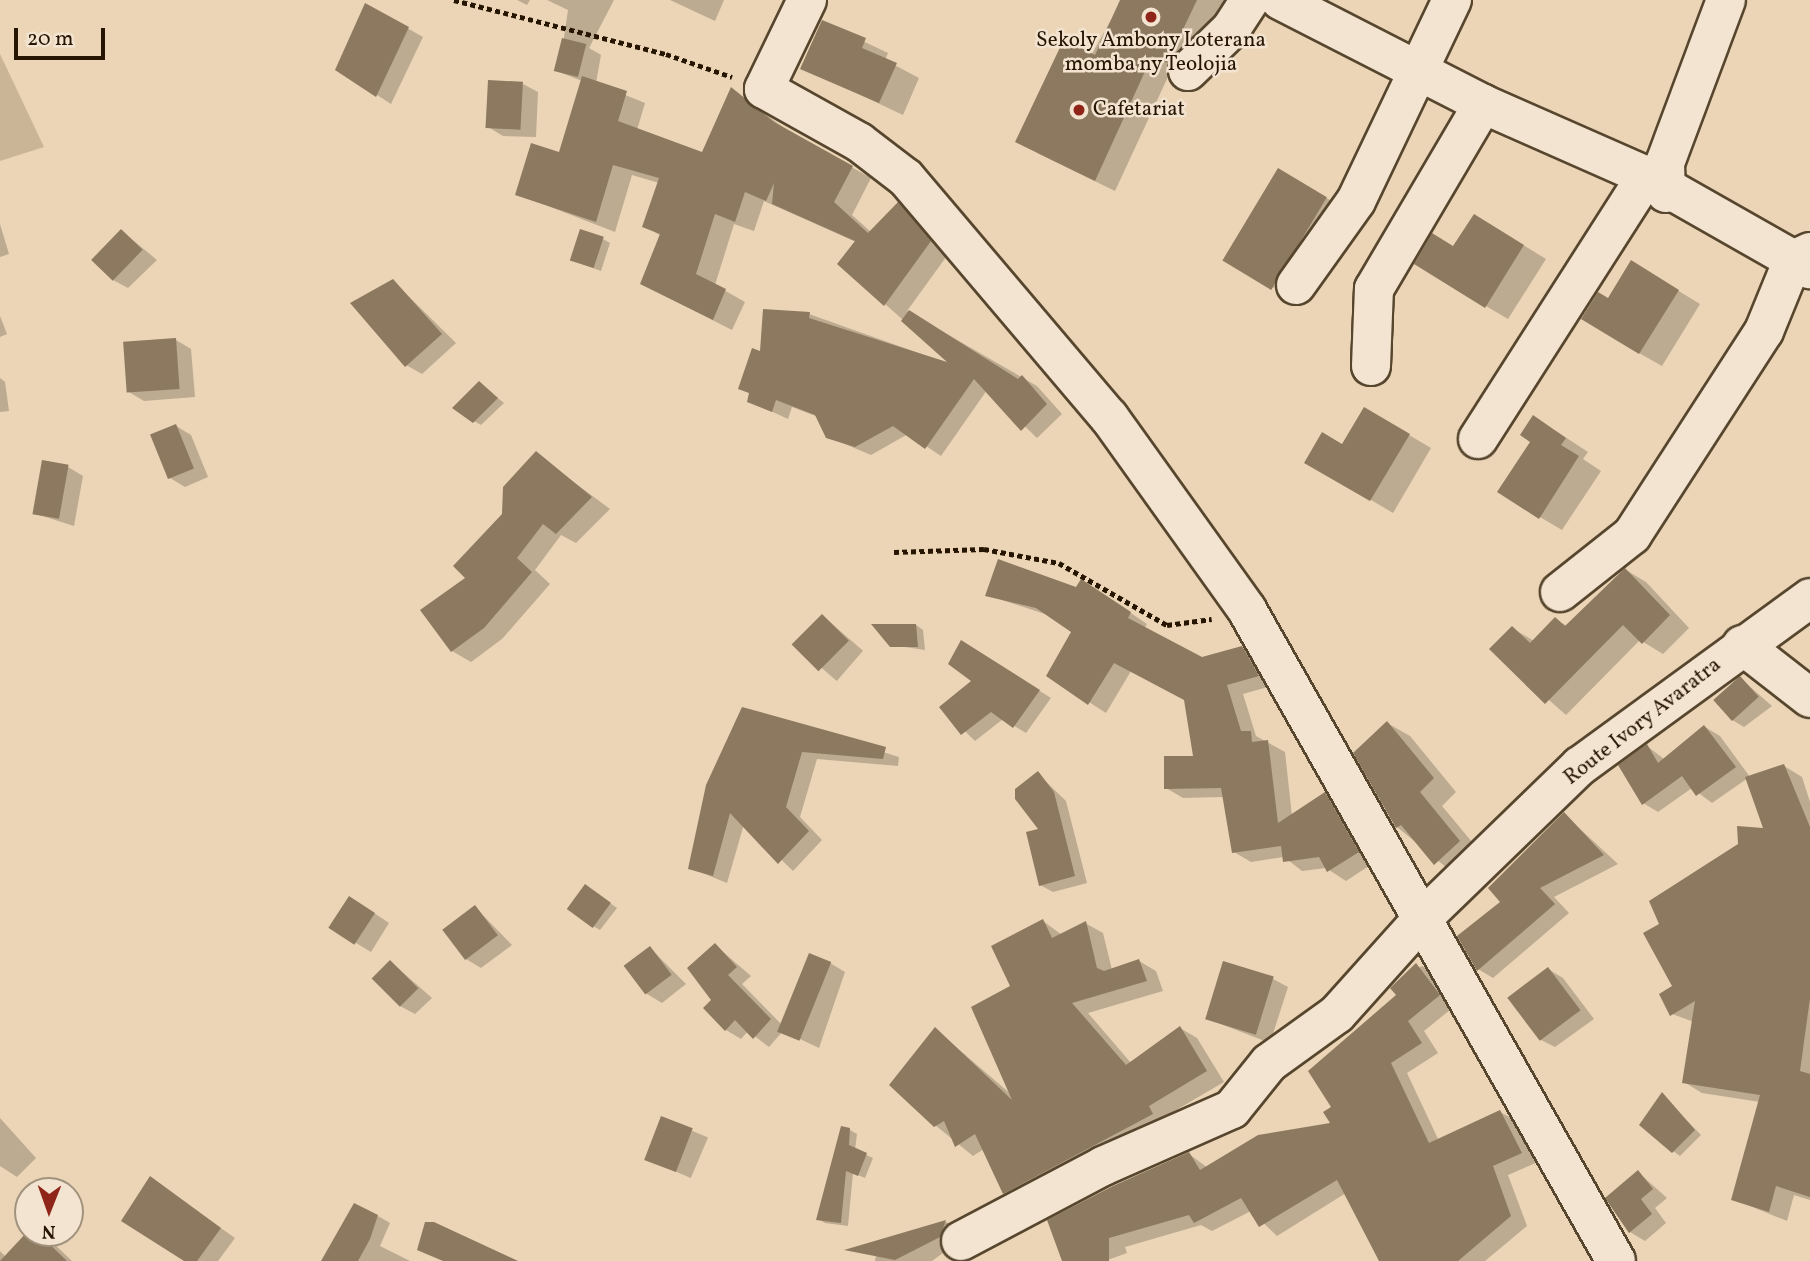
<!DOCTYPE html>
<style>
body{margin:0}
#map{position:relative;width:1810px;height:1261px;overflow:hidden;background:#ebd5b6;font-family:Vollkorn,serif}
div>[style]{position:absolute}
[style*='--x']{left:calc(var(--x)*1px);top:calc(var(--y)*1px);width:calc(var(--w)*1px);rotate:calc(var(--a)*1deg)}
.green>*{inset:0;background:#cab597}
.shadow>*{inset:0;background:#0003;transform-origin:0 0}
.building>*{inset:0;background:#8c795f;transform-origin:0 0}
.path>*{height:4.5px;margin-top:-2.25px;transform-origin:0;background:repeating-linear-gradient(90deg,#261601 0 5px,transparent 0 8.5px)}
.roads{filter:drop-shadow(2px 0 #57462e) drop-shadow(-2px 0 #57462e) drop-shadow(0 2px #57462e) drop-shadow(0 -2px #57462e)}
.minor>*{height:38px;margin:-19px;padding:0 19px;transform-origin:19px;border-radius:19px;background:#f2e4d0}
.dots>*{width:19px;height:19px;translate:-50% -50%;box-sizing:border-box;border:4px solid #f2e4d0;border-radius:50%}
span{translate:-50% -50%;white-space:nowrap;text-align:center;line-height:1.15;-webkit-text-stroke:5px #f2e4d0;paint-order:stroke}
.poi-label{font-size:21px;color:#261601}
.left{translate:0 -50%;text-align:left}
.street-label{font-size:21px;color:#261601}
.north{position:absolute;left:14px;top:1177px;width:70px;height:70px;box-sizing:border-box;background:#f2e4d0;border:2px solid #a0927d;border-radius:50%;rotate:181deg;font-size:19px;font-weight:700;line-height:28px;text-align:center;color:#261601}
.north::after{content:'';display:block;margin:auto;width:24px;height:32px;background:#8f2418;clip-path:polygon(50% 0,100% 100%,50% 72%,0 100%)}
.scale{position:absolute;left:14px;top:28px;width:91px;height:32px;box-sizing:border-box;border:4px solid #261601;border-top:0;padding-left:9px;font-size:21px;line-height:24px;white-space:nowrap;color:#261601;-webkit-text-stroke:5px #f2e4d0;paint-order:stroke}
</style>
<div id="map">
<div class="green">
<i style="clip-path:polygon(0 54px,44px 147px,0 161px)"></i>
</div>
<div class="shadow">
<i style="clip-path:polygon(517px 0,530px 0,527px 5px)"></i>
<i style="clip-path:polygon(547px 0,614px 0,589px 48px,601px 55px,596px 83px,645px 103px,637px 130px,703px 154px,732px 89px,792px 134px,871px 178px,852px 215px,871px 232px,898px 204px,917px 215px,949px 253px,907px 311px,1037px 386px,1062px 414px,1037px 438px,987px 390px,941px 456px,908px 434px,871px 455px,828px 437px,818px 417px,792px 407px,788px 419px,749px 401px,751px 394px,740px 388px,761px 353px,809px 314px,955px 366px,885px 304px,856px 242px,764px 201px,754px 231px,734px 224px,715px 285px,745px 302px,732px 330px,661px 294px,661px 236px,645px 226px,659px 183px,632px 175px,615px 232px,517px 194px,560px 154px,582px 81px,559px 72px,568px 10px)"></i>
<i style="clip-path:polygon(670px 0,724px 0,715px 21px)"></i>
<i style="clip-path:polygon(1122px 0,1245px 0,1238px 14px,1220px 6px,1188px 73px,1173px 66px,1115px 191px,1037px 153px)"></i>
<i style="clip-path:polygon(366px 5px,423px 37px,391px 104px,337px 69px)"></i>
<i style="clip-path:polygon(823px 22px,888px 53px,885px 60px,919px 78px,903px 115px,803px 68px)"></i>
<i style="clip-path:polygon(523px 84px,538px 92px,536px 137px,503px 136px,488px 127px)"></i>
<i style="left:1278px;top:170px;width:81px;height:104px;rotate:30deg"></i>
<i style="clip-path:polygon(0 224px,9px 254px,0 257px)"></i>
<i style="clip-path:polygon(1497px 229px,1546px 259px,1508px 319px,1486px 306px)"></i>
<i style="clip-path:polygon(122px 231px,157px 260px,128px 288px,113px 280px)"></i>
<i style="clip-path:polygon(603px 239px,610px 243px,601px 271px,579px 263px)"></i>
<i style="clip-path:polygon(1654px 276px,1700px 304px,1662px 366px,1639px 353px,1608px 300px)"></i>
<i style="clip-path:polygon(393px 281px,456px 343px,422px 374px,406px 365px)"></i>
<i style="clip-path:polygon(0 316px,7px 334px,0 337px)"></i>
<i style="clip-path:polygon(176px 340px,191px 349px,195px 397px,144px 401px,129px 392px)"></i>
<i style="clip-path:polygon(0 378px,5px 382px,9px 411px,0 412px)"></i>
<i style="clip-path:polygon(479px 383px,504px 403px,481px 425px,474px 421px)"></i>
<i style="clip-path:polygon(1365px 409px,1431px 448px,1393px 513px,1307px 462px,1343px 446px)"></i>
<i style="clip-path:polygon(176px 426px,191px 435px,208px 477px,185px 487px,170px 478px)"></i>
<i style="clip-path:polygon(1556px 431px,1588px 452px,1583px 459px,1601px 471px,1562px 530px,1540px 517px)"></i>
<i style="clip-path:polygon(536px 454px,610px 509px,576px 543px,561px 535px,535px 570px,550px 584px,502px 639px,471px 662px,452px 651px,468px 578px)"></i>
<i style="clip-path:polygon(68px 467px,83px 476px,74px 526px,33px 513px)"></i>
<i style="clip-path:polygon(1626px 570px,1646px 582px,1689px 628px,1663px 654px,1640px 640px,1566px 715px,1491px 649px,1512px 628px,1534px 641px,1555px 619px,1567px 626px)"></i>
<i style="clip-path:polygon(1098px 591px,1147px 624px,1144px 629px,1202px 659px,1242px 648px,1259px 658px,1275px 685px,1243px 694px,1256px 736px,1285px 752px,1292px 816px,1325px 794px,1342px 804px,1375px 862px,1346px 881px,1326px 868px,1302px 871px,1284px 857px,1251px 862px,1234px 852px,1224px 797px,1183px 798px,1166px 788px,1196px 757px,1186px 700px,1131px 671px,1106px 713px,1048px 676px,1074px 631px,1051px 616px,987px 595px)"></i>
<i style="left:823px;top:616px;width:53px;height:40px;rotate:41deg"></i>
<i style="clip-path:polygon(916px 625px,923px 630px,925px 650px,891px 645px)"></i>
<i style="clip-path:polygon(973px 649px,1051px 698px,1026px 733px,1003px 719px,975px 741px,941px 708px,974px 681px)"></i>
<i style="clip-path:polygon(1740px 678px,1772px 706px,1744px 727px,1729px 718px)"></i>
<i style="clip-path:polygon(743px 709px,899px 757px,898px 766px,817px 759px,800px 817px,822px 840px,793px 871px,744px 824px,727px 883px,690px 868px)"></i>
<i style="clip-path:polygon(1387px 723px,1410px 736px,1456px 792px,1442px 806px,1482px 854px,1458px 877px,1397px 827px)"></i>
<i style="clip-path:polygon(1705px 727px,1720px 736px,1750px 777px,1784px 766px,1802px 777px,1810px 802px,1810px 1200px,1794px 1195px,1787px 1221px,1733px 1199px,1760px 1102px,1702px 1093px,1684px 1082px,1694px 1022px,1672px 1014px,1674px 987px,1661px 925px,1765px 830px,1748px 778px,1712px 803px,1692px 788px,1658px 812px,1643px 803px,1647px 746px,1664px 759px)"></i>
<i style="clip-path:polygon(1038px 774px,1066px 801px,1087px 883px,1053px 892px,1040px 885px)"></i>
<i style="clip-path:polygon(1564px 814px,1618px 864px,1554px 897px,1569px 913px,1493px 978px,1478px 969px,1502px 903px)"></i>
<i style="clip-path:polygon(592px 890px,617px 908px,600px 930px,593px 926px)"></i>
<i style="clip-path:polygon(365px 907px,389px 923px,371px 952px,331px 928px)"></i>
<i style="clip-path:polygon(475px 907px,512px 945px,481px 968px,466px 959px)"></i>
<i style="clip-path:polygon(1043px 921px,1062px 935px,1085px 923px,1103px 933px,1112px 970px,1139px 961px,1156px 971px,1163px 991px,1088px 1013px,1131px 1063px,1180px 1028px,1197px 1038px,1224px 1082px,1166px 1116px,1169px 1124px,1022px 1203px,1004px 1193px,984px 1149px,973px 1156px,935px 1125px,935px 1029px,1012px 1095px,1012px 987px)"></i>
<i style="clip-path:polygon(715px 945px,751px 976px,742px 984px,786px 1029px,830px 963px,845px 972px,819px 1048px,783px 1031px,769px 1047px,748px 1031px,741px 1039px,726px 1030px,705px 1008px,713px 1000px)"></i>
<i style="clip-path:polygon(650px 948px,686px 984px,662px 1003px,647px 994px)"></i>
<i style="clip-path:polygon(391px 962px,432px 998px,415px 1014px,400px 1006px)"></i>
<i style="clip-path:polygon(1422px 966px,1439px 975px,1456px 1005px,1424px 1031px,1438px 1053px,1407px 1073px,1439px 1141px,1500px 1112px,1517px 1121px,1538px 1162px,1508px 1175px,1527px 1226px,1485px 1261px,1385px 1261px,1346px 1193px,1277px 1236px,1251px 1211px,1212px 1231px,1201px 1225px,1125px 1247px,1127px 1253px,1105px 1261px,1064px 1261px,1189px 1154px,1208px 1168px,1333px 1124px,1334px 1107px,1398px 995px,1402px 977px)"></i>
<i style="clip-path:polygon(1548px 969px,1563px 978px,1594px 1019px,1555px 1047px,1539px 1039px)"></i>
<i style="clip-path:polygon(1273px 979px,1288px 987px,1270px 1043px,1205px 1018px)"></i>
<i style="clip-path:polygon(1662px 1095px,1701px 1135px,1680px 1156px,1673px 1151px)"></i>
<i style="clip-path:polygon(0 1118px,36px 1158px,17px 1177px,0 1166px)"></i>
<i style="left:662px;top:1118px;width:50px;height:44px;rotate:23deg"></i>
<i style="clip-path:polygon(850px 1130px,857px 1134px,855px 1150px,873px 1158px,865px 1178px,853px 1173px,848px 1226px,825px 1223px,818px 1219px)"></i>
<i style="clip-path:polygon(1638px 1172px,1667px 1198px,1655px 1208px,1666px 1223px,1645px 1241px,1630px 1232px)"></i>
<i style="clip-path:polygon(151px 1179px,235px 1238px,218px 1261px,188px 1261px)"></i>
<i style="clip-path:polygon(378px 1216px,390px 1223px,380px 1246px,410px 1261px,323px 1261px)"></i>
<i style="clip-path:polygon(946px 1222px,959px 1230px,954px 1245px,932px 1261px,875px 1261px,879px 1241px)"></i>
<i style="clip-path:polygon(29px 1233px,49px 1239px,72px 1261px,0 1261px,0 1251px,6px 1257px)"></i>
</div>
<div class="building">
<i style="clip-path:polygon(1120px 0,1197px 0,1167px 63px,1152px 56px,1095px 181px,1015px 142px,1064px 39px,1095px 55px)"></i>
<i style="clip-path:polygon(365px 3px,409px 27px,376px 97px,335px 70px)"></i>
<i style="clip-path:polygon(822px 20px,866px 38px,862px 48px,897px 63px,879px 103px,800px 69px)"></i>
<i style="left:562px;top:38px;width:25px;height:34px;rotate:14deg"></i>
<i style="clip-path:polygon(582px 76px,627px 91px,618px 121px,702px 152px,731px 87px,774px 122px,853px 166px,834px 202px,868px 233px,898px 202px,931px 241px,884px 306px,837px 264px,855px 241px,772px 204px,774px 183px,766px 201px,745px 192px,735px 222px,715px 214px,696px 274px,726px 289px,713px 320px,640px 284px,660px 234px,642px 227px,659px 178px,613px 165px,596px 222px,515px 195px,531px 143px,559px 152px)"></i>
<i style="left:488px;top:80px;width:35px;height:48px;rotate:3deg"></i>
<i style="left:1278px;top:168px;width:57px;height:108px;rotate:31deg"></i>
<i style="clip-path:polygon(1474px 214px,1524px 245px,1485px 308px,1414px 264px,1432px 233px,1453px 246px)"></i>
<i style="left:121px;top:229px;width:30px;height:43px;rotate:44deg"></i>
<i style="left:580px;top:229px;width:25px;height:33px;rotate:18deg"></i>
<i style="clip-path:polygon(1631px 260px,1679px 290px,1639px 354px,1581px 319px,1598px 292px,1608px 298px)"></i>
<i style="clip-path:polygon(393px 279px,442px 334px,405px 367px,350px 303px)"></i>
<i style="clip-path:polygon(763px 309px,810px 312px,809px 318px,947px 362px,901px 321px,909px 310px,1018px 379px,1022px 375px,1047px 404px,1021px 431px,974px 379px,925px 449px,893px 426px,855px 447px,826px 438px,815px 415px,776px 400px,772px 412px,747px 402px,749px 393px,738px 389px,752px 348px,760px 351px)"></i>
<i style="left:176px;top:338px;width:51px;height:53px;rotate:86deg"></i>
<i style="clip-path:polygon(479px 381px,498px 398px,473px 423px,452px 408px)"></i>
<i style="clip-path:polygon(1364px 407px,1410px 434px,1370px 501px,1304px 463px,1322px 432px,1342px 444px)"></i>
<i style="clip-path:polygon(1533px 415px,1566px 438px,1561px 445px,1579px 456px,1539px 519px,1497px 492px,1530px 442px,1520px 435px)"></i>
<i style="left:176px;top:424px;width:48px;height:28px;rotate:68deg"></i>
<i style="clip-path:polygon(536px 451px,592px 497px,556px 534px,543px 524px,517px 558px,532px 572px,484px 628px,451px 652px,420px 610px,465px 578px,453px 566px,502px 514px,503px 487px)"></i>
<i style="left:42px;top:460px;width:27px;height:55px;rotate:10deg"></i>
<i style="clip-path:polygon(998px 559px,1076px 587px,1081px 579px,1131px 612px,1128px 618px,1202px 657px,1242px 646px,1259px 676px,1227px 685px,1241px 731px,1251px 731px,1252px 742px,1268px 740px,1278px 823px,1325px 792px,1359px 852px,1327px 872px,1319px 857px,1283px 862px,1281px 846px,1232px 853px,1221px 788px,1164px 789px,1164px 756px,1193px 756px,1184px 700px,1114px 663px,1088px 705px,1046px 676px,1071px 632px,1036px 608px,985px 596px)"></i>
<i style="clip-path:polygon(1625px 568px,1670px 615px,1642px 644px,1623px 625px,1545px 704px,1489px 649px,1512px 626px,1530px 643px,1555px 617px,1565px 626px)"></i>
<i style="left:822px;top:614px;width:38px;height:43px;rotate:45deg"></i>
<i style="clip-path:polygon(871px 624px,916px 624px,918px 647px,890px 647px)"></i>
<i style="clip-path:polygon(961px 640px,1040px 690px,1013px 728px,991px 712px,961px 735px,939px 707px,971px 681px,948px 664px)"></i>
<i style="left:1740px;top:676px;width:28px;height:36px;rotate:48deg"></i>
<i style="clip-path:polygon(742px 707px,886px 747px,883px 759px,802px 752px,786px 807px,809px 831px,778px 864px,730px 813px,713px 876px,688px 869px,706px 785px)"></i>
<i style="clip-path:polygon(1387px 721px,1434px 778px,1420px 792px,1460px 841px,1434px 865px,1401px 825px,1396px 828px,1353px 753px)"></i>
<i style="clip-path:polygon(1704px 725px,1736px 767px,1696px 796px,1682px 776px,1642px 805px,1618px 765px,1647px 744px,1658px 763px)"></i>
<i style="clip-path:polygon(1784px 764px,1810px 827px,1810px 998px,1800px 1071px,1810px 1074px,1810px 1197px,1776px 1186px,1769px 1212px,1731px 1200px,1760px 1095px,1682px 1083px,1695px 1001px,1670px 1016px,1659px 994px,1672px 986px,1643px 933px,1659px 924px,1649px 901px,1738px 844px,1737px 826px,1763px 828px,1745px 777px)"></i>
<i style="clip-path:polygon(1038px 771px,1054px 792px,1075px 876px,1039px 886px,1026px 832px,1038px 829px,1015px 799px,1015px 789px)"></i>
<i style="clip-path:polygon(1564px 812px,1604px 855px,1540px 888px,1555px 904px,1477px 971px,1457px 936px,1500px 902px,1488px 888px)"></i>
<i style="left:585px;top:884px;width:32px;height:31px;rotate:36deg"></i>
<i style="left:349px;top:896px;width:31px;height:38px;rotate:33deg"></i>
<i style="left:475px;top:905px;width:38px;height:41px;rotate:53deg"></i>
<i style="clip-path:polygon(1043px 919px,1052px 938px,1086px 921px,1097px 968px,1104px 971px,1139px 959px,1147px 981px,1072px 1003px,1126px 1065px,1180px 1026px,1207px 1071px,1149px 1106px,1153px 1114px,1003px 1194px,975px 1134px,955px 1147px,944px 1121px,934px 1127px,889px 1085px,935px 1027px,1012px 1100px,971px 1007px,1010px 986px,991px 946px)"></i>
<i style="clip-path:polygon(715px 943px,737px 967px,728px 975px,771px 1019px,753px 1039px,735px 1020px,725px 1031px,703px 1008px,711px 1000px,687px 968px)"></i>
<i style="left:650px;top:946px;width:36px;height:33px;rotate:53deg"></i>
<i style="left:809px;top:953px;width:24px;height:85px;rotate:22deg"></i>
<i style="left:390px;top:960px;width:40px;height:26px;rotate:45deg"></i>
<i style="left:1223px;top:961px;width:53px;height:61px;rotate:17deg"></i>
<i style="clip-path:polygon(1416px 963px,1440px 995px,1408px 1021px,1422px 1043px,1391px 1063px,1429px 1143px,1500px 1110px,1522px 1153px,1493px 1166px,1511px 1216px,1458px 1261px,1379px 1261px,1337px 1180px,1259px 1227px,1241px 1198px,1194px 1223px,1189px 1215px,1109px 1238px,1109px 1261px,1062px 1261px,1047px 1220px,1113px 1186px,1189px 1152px,1200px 1170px,1258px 1135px,1330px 1123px,1323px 1112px,1331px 1107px,1308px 1071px,1396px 995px,1390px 988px)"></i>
<i style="left:1548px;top:967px;width:54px;height:51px;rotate:53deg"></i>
<i style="clip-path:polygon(1662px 1092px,1695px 1130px,1672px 1153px,1639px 1125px)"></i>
<i style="left:661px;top:1116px;width:34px;height:47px;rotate:21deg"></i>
<i style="clip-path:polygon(841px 1126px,850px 1128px,849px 1145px,867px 1153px,858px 1176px,846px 1171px,841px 1223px,816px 1220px)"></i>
<i style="clip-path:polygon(1638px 1170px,1653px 1189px,1641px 1199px,1652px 1214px,1629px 1233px,1605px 1198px)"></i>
<i style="clip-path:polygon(150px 1176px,221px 1228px,197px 1261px,184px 1261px,121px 1221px)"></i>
<i style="clip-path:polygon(354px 1203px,378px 1215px,370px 1239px,358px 1261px,321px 1261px)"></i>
<i style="clip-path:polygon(946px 1220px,940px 1237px,895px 1260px,844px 1250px)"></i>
<i style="clip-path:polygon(425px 1222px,434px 1222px,518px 1261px,443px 1261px,417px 1250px)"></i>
<i style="clip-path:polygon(28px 1231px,38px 1233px,67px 1261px,0 1261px)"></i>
</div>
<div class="path">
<i style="--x:454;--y:0;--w:219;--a:14.3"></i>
<i style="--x:666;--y:54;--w:70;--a:19.2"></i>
<i style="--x:894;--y:552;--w:90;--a:-1.9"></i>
<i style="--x:984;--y:549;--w:76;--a:10.6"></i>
<i style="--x:1059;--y:563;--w:125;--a:29.9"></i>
<i style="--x:1167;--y:625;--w:45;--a:-7.6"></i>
</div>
<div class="roads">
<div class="minor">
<i style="--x:807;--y:0;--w:99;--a:115.8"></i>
<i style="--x:764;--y:89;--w:109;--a:29.2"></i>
<i style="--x:859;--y:142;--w:59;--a:37.5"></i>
<i style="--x:906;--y:178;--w:314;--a:49.7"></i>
<i style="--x:1109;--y:417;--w:237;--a:54.4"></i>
<i style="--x:1247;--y:610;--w:748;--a:60.45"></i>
<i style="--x:1280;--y:0;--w:228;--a:27.1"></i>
<i style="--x:1483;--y:104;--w:178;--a:23.8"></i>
<i style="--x:1646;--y:176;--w:189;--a:29.6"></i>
<i style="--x:1188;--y:71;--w:60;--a:-44.3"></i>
<i style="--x:1231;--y:29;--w:35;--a:-57"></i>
<i style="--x:1666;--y:193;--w:30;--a:-92"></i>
<i style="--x:1665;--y:163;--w:174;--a:-69.5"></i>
<i style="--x:1296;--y:285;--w:103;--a:-54.5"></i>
<i style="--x:1356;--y:201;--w:223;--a:-64.5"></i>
<i style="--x:1371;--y:366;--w:77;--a:-87.8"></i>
<i style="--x:1374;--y:289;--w:215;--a:-59.5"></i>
<i style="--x:1478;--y:439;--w:312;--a:-57.4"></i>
<i style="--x:1560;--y:592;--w:92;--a:-38.4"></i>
<i style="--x:1632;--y:535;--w:243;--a:-57.1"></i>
<i style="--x:1764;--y:331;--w:77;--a:-67.8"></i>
<i style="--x:1793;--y:260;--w:19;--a:-25"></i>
<i style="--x:1742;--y:645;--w:86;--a:37.9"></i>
<i style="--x:961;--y:1241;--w:161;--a:-27.8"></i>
<i style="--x:1103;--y:1166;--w:141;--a:-23.8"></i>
<i style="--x:1232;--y:1109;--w:59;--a:-51.2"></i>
<i style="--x:1269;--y:1063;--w:84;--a:-35.8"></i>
<i style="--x:1337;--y:1014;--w:132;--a:-48.1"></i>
<i style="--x:1425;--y:916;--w:216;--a:-44.1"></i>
<i style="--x:1580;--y:766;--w:285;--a:-36.1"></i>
</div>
</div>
<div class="dots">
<i style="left:1151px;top:17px;background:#8f2418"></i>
<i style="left:1079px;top:110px;background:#8f2418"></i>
</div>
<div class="poi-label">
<span style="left:1151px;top:53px">Sekoly Ambony Loterana<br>momba ny Teolojia</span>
<span class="left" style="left:1093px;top:110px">Cafetariat</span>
</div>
<div class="street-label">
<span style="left:1643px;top:722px;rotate:-38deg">Route Ivory Avaratra</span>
</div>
<div class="north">N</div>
<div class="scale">20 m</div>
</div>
